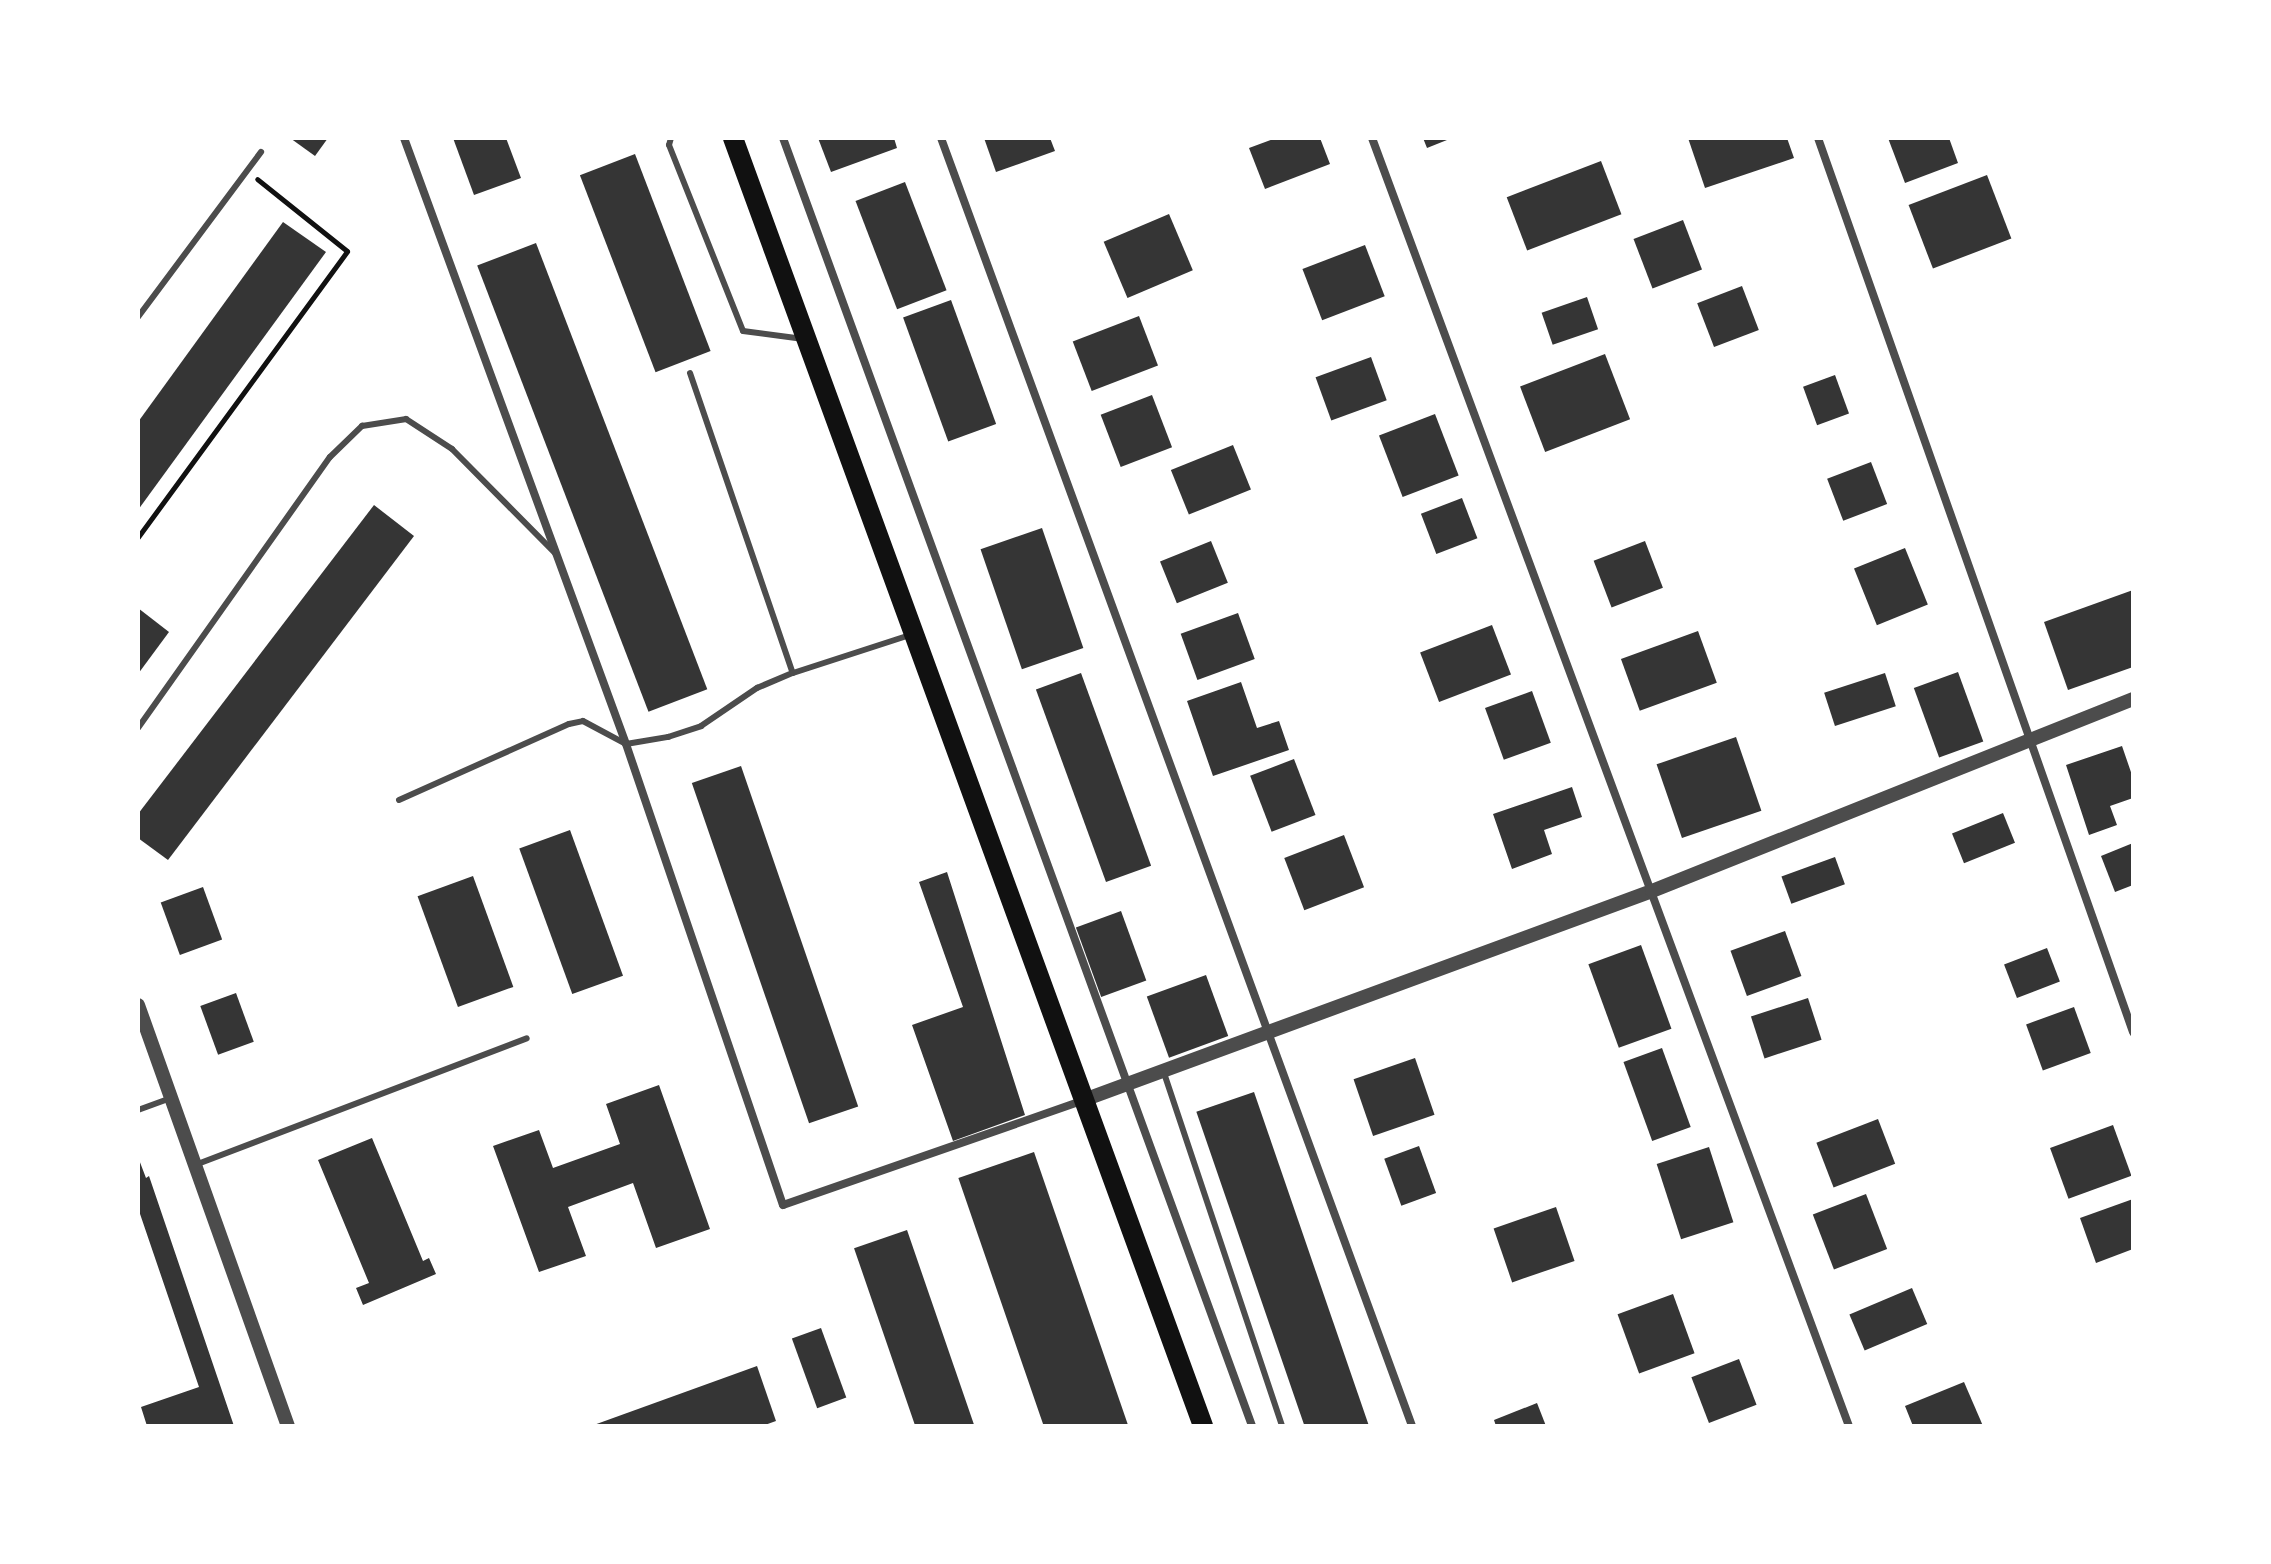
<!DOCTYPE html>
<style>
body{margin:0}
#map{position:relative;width:2271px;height:1564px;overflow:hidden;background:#fff;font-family:"Alegreya Sans",sans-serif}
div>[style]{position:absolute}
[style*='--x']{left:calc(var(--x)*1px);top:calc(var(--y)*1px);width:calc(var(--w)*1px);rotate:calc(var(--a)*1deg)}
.building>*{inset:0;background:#353535;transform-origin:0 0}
.path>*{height:5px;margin:-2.5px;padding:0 2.5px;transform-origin:2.5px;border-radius:2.5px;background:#111}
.service>*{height:6px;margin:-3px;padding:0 3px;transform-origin:3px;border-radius:3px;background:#4c4c4c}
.minor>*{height:8px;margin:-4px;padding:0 4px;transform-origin:4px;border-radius:4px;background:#4c4c4c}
.tertiary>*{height:14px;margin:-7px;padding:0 7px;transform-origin:7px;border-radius:7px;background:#4c4c4c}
.primary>*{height:20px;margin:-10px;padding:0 10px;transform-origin:10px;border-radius:10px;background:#111}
span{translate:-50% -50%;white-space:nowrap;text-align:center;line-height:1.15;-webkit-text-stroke:6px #fff;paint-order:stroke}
.frame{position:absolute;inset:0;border:140px solid #fff;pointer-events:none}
</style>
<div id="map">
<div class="building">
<i style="clip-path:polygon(290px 138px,328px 138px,315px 156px)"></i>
<i style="clip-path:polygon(453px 138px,506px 138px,521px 178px,474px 195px)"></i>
<i style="clip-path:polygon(818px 138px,894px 138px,897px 148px,831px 172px)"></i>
<i style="clip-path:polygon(984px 138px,1050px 138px,1055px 151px,996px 172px)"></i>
<i style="clip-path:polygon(1276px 138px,1320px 138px,1330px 164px,1265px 189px,1249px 148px)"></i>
<i style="clip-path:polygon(1423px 138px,1452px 138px,1427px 148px)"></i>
<i style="clip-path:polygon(1688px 138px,1787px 138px,1794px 158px,1705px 188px)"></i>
<i style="clip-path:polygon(1888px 138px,1949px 138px,1958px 163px,1905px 183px)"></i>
<i style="left:635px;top:154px;width:211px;height:59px;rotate:69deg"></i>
<i style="left:1601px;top:161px;width:57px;height:101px;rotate:69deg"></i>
<i style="left:1987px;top:175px;width:68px;height:84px;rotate:69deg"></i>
<i style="left:905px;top:182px;width:116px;height:53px;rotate:69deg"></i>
<i style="left:1169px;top:214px;width:61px;height:71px;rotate:67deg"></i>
<i style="left:1683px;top:220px;width:53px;height:53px;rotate:69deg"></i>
<i style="clip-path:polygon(283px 222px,326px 252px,138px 510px,138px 422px)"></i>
<i style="left:536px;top:243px;width:478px;height:63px;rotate:69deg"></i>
<i style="left:1365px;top:245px;width:55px;height:67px;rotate:69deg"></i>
<i style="left:1742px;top:286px;width:47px;height:48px;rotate:69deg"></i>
<i style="left:1587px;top:297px;width:34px;height:48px;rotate:71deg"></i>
<i style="left:951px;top:300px;width:132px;height:51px;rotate:70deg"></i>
<i style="left:1139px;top:316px;width:53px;height:71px;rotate:69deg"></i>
<i style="left:1605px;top:354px;width:70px;height:91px;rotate:69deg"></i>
<i style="left:1371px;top:357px;width:46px;height:59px;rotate:70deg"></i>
<i style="left:1835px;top:375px;width:41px;height:34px;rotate:70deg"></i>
<i style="left:1152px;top:395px;width:56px;height:55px;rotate:69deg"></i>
<i style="left:1435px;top:414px;width:66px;height:60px;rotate:69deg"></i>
<i style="left:1233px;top:445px;width:48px;height:67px;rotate:68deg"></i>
<i style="left:1871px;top:462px;width:45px;height:47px;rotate:69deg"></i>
<i style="left:1462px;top:498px;width:43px;height:44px;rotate:69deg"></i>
<i style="clip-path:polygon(374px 505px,414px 536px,168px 860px,138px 838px,138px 814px)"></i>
<i style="left:1042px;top:528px;width:127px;height:65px;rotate:71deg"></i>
<i style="left:1211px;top:541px;width:45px;height:55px;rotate:68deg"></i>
<i style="left:1645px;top:541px;width:50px;height:55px;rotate:69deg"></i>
<i style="left:1905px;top:548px;width:61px;height:55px;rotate:68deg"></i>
<i style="clip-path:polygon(2133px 590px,2133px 667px,2068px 690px,2044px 622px)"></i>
<i style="clip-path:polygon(138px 608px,169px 632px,138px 674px)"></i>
<i style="left:1238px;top:613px;width:49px;height:61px;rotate:70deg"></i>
<i style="left:1492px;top:625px;width:53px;height:77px;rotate:69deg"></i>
<i style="left:1698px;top:631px;width:55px;height:82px;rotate:70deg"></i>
<i style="left:1958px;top:672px;width:74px;height:47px;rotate:70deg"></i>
<i style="left:1081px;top:673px;width:205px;height:48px;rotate:70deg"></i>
<i style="left:1885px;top:673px;width:35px;height:64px;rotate:72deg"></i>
<i style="clip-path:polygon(1241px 682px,1257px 728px,1279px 721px,1289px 750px,1213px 776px,1187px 701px)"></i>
<i style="left:1532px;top:691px;width:55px;height:50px;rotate:70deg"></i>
<i style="left:1736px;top:737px;width:78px;height:84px;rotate:71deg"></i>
<i style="clip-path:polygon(2122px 746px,2133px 778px,2133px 798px,2110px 806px,2117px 825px,2089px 835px,2066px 765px)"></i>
<i style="left:1294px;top:759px;width:60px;height:47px;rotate:69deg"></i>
<i style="left:741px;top:766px;width:360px;height:52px;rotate:71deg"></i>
<i style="clip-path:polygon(1572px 787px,1582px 817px,1544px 830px,1552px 854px,1512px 869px,1493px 814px)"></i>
<i style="left:2003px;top:813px;width:32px;height:55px;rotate:68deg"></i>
<i style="left:570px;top:830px;width:155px;height:54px;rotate:70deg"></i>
<i style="left:1344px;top:835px;width:56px;height:64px;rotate:69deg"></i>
<i style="clip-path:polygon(2133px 843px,2133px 885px,2115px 892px,2101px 856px)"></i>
<i style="left:1835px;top:857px;width:29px;height:57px;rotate:70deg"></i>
<i style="clip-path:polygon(947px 872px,1025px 1115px,953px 1141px,912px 1025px,963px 1007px,919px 882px)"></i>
<i style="left:473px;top:876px;width:118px;height:59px;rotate:70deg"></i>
<i style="left:203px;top:887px;width:56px;height:45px;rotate:70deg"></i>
<i style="left:1121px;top:911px;width:74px;height:48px;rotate:70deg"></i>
<i style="left:1785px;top:931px;width:48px;height:58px;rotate:70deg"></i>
<i style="left:1641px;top:945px;width:89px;height:56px;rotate:70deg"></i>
<i style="left:2047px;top:948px;width:36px;height:46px;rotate:69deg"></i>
<i style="left:1206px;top:975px;width:65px;height:63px;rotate:70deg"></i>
<i style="left:236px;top:993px;width:52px;height:38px;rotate:70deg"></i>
<i style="left:1808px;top:998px;width:44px;height:60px;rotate:72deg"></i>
<i style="left:2074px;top:1007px;width:49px;height:51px;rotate:70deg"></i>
<i style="left:1662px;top:1048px;width:84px;height:41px;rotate:70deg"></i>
<i style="left:1415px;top:1058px;width:60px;height:65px;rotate:71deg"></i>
<i style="clip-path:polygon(659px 1085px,710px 1229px,656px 1248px,633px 1183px,568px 1207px,586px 1256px,539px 1272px,493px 1146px,539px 1130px,553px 1168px,620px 1144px,606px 1104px)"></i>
<i style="left:1254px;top:1092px;width:354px;height:61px;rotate:71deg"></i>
<i style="left:1878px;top:1119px;width:48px;height:66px;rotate:69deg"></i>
<i style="left:2113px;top:1125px;width:54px;height:67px;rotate:70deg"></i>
<i style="clip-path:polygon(372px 1138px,423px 1261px,429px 1258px,436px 1274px,363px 1305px,356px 1288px,369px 1283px,318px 1160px)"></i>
<i style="left:1419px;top:1146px;width:50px;height:37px;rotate:70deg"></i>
<i style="left:1709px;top:1147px;width:79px;height:55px;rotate:72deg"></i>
<i style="left:1034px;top:1152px;width:290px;height:80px;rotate:71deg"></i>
<i style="clip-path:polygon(138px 1157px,146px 1178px,149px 1176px,234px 1426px,147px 1426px,141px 1407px,199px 1387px,138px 1208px)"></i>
<i style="left:1866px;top:1194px;width:59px;height:57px;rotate:69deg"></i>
<i style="clip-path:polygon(2133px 1199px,2133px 1249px,2096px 1263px,2080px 1218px)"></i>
<i style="left:1556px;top:1207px;width:57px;height:66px;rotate:71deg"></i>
<i style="left:907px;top:1230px;width:207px;height:56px;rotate:71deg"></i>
<i style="left:1912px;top:1288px;width:39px;height:68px;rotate:67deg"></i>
<i style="left:1673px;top:1294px;width:63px;height:59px;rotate:70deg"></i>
<i style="left:821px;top:1328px;width:74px;height:31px;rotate:70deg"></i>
<i style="left:1739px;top:1359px;width:49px;height:51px;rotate:69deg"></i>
<i style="clip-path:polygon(757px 1366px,776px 1421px,762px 1426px,591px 1426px)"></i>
<i style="clip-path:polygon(1964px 1382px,1983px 1426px,1913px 1426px,1905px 1406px)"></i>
<i style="clip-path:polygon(1537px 1403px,1546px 1426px,1496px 1426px,1494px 1420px)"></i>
</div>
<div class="path">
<i style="--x:138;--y:537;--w:354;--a:-53.8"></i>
<i style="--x:347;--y:251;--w:115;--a:-141.3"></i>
</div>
<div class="service">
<i style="--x:671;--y:138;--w:7;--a:106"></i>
<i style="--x:669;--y:145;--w:200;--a:68.3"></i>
<i style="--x:743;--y:331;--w:61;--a:7.6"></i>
<i style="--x:138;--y:317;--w:206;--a:-53.3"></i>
<i style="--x:690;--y:373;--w:317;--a:71.1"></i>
<i style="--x:138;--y:728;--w:332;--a:-54.7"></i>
<i style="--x:330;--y:457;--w:45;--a:-44.1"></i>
<i style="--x:362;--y:426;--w:45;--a:-9"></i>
<i style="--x:406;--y:419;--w:55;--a:33.1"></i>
<i style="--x:452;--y:449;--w:148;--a:45.3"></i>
<i style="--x:399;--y:800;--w:186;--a:-24.1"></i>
<i style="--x:569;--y:724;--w:14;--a:-12"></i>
<i style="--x:583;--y:721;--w:49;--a:28.1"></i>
<i style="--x:626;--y:744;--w:43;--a:-9.5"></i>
<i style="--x:668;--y:737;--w:35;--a:-18"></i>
<i style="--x:701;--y:726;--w:68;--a:-34.2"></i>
<i style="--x:757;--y:688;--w:39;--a:-23"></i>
<i style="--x:793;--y:673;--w:123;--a:-18"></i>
<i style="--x:1164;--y:1073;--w:372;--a:71.5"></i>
<i style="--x:138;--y:1110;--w:35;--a:-20"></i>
<i style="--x:195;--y:1165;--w:355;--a:-20.9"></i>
</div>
<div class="minor">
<i style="--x:404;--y:138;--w:645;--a:69.88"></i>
<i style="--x:626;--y:744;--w:487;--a:71.2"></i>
<i style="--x:783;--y:1205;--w:316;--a:-19.2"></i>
<i style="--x:783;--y:138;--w:1371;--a:69.99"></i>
<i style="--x:941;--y:138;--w:1371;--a:69.91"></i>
<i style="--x:1372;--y:138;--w:1373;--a:69.68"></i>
<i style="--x:1818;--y:138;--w:948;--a:70.59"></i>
</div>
<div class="tertiary">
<i style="--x:138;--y:1005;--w:447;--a:70.4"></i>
<i style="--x:1081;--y:1101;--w:608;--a:-20.19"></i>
<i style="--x:1652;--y:891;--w:518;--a:-21.76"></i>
</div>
<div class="primary">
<i style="--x:733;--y:138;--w:1371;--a:69.95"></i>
</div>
<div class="frame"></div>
</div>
